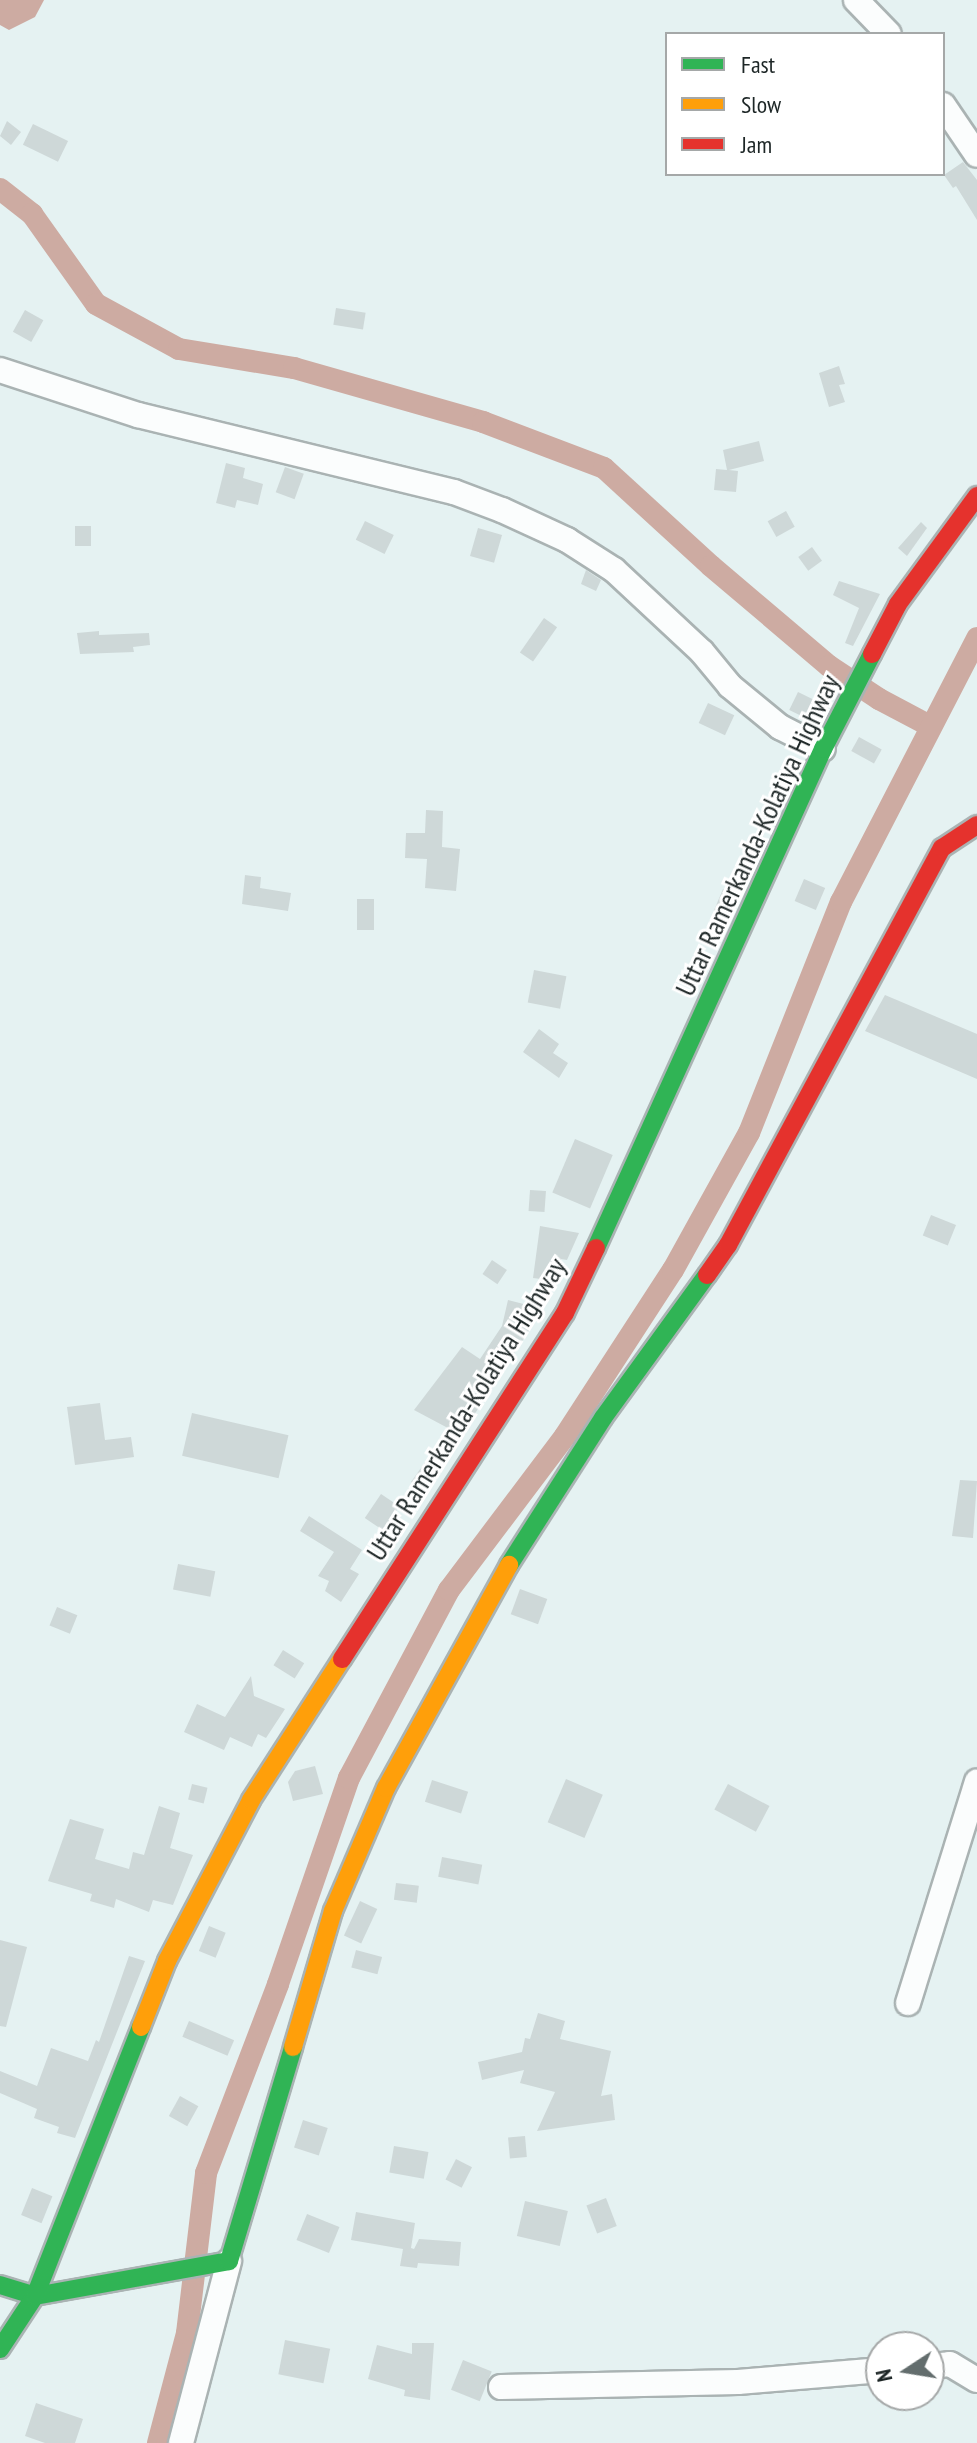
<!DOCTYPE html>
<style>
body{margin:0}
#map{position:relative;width:977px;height:2443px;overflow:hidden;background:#e5f2f2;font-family:"PT Sans Narrow",sans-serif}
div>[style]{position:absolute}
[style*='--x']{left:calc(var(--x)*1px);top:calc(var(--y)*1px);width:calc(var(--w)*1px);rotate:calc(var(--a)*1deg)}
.water>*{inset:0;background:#cdaba2}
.canal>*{height:22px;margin:-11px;padding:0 11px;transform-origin:11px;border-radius:11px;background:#cdaba2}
.building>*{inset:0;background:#ced8d8;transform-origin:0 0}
.roads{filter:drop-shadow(2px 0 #aab3b3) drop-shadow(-2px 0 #aab3b3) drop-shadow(0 2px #aab3b3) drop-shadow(0 -2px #aab3b3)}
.street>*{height:24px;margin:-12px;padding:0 12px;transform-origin:12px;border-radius:12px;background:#fbfdfd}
.fast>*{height:18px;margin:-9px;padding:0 9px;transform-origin:9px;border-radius:9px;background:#30b455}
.slow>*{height:18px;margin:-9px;padding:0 9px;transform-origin:9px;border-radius:9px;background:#ff9f0a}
.jam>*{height:18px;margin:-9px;padding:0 9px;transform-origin:9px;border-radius:9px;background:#e5322d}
span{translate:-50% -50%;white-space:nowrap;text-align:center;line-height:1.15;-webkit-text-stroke:6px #fff;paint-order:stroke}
.street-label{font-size:28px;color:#1d2626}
.legend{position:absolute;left:665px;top:32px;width:280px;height:144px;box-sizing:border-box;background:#fff;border:2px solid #a5a8a8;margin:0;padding:10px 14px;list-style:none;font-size:24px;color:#1d2626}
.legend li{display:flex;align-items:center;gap:16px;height:40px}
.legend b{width:40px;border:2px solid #a5a8a8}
.north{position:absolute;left:865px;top:2331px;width:80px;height:80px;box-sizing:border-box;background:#fff;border:2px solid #a5a8a8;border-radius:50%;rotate:258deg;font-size:22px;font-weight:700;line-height:32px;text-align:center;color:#1d2626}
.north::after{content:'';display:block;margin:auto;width:28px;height:36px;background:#636d6d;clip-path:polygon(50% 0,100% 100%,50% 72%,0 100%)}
</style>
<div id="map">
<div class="water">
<i style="clip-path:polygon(0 0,44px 0,35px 17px,9px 30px,0 25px)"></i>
</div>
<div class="canal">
<i style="--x:0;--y:189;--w:41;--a:38"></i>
<i style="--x:32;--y:214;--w:110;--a:54.6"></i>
<i style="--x:96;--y:304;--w:94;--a:28.5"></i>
<i style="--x:179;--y:349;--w:117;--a:9.4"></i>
<i style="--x:294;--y:368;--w:197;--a:15.9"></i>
<i style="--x:483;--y:422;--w:129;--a:20.8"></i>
<i style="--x:604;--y:468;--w:145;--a:42.5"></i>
<i style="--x:711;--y:566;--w:155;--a:40.3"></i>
<i style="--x:829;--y:666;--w:60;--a:33.4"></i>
<i style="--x:879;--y:699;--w:58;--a:27.9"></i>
<i style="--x:158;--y:2443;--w:114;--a:-75.2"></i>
<i style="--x:187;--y:2333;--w:161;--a:-83.2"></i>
<i style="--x:206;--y:2173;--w:202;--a:-69.1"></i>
<i style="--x:278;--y:1984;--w:218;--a:-71"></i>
<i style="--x:349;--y:1778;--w:213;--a:-62"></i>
<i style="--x:449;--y:1590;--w:193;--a:-53"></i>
<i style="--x:565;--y:1436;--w:198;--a:-57"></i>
<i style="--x:673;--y:1270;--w:157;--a:-61"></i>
<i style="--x:749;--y:1133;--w:249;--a:-68.3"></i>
<i style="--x:841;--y:902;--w:297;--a:-62.7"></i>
</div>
<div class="building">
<i style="clip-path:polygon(7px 121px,21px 132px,11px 145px,0 136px)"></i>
<i style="left:33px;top:124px;width:39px;height:23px;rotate:26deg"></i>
<i style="clip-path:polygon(963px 162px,977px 180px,977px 220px,956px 186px,953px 188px,944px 175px)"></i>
<i style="left:336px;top:308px;width:30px;height:17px;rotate:9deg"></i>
<i style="left:25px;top:310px;width:21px;height:25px;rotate:29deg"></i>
<i style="clip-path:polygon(839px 366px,845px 384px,839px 385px,845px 402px,829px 407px,819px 373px)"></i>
<i style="clip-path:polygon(759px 441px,764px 461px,729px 470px,738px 471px,736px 492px,714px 490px,716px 469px,727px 470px,723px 450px)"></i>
<i style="clip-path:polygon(226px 463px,245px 468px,243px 478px,263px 484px,258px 505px,237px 500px,235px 508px,216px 503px)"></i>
<i style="left:285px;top:467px;width:20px;height:27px;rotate:20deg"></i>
<i style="left:786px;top:511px;width:18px;height:21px;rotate:61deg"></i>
<i style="left:365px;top:521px;width:32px;height:21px;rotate:26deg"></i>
<i style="clip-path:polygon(921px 522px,927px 528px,907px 556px,898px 548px)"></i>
<i style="left:75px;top:526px;width:16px;height:20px"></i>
<i style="left:478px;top:528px;width:25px;height:29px;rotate:16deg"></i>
<i style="left:812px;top:547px;width:17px;height:17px;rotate:54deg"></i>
<i style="clip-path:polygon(586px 570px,601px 580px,596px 591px,581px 584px)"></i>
<i style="clip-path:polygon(839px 581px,880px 594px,853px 646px,845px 643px,859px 608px,833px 595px)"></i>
<i style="left:544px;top:618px;width:16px;height:42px;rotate:35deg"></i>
<i style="clip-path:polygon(99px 631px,99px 635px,149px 633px,150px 645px,133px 647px,134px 652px,80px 654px,77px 633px)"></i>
<i style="left:798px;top:692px;width:28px;height:20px;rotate:26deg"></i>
<i style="left:708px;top:703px;width:29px;height:22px;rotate:25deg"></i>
<i style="left:859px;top:737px;width:26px;height:16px;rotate:29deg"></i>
<i style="clip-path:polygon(426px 810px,443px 811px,442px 847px,460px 849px,456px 891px,425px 888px,427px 859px,405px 858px,406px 833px,425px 833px)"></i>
<i style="clip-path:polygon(245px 875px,261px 877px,260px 888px,291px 893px,288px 911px,242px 904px)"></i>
<i style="left:804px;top:879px;width:23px;height:24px;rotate:23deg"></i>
<i style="left:723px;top:889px;width:13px;height:23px;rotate:23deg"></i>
<i style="left:357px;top:899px;width:17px;height:31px"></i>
<i style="left:534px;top:970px;width:33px;height:33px;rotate:11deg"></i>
<i style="clip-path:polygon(885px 995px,977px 1034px,977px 1079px,865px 1031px)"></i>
<i style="clip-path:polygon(539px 1029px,559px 1044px,553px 1053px,568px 1063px,559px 1078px,523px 1052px)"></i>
<i style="left:575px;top:1139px;width:41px;height:58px;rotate:23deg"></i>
<i style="left:530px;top:1190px;width:16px;height:21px;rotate:4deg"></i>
<i style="left:931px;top:1215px;width:27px;height:22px;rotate:22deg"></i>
<i style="clip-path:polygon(540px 1226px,579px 1233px,567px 1260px,561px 1259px,557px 1281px,533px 1278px)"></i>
<i style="left:492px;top:1260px;width:18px;height:17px;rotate:34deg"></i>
<i style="clip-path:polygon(508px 1300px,539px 1308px,536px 1320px,461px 1435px,414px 1410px,462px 1347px,480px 1359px,502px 1326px)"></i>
<i style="clip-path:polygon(100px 1403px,105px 1440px,131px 1437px,134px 1457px,75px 1465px,67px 1407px)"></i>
<i style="left:192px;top:1413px;width:99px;height:44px;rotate:13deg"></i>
<i style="left:430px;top:1455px;width:16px;height:33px;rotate:35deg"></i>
<i style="clip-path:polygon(960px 1480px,977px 1481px,973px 1538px,952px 1536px)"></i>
<i style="left:381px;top:1494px;width:22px;height:29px;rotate:34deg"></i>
<i style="clip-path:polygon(309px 1516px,362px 1550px,350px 1569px,359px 1574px,341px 1602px,325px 1591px,329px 1581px,318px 1576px,334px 1552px,300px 1531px)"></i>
<i style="left:178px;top:1564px;width:38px;height:26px;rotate:11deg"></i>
<i style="left:520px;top:1589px;width:29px;height:27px;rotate:20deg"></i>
<i style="left:57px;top:1607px;width:22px;height:20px;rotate:22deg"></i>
<i style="left:283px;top:1650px;width:25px;height:18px;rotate:32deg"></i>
<i style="clip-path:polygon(251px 1676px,254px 1696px,285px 1709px,266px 1738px,258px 1734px,252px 1747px,230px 1737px,224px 1750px,184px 1732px,197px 1704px,225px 1717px)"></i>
<i style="clip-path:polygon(315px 1766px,323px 1794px,293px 1801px,288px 1782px,295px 1771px)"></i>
<i style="left:566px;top:1779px;width:40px;height:47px;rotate:23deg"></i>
<i style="left:432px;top:1780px;width:38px;height:23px;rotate:18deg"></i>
<i style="left:192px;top:1784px;width:16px;height:16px;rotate:14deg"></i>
<i style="left:728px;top:1784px;width:47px;height:29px;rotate:28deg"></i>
<i style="clip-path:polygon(159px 1806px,180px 1813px,170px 1848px,193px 1855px,173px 1905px,153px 1900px,149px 1912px,116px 1899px,114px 1908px,90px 1901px,92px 1894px,48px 1881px,70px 1819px,104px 1829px,95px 1859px,129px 1869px,133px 1852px,144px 1855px)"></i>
<i style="left:442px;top:1857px;width:41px;height:20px;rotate:11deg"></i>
<i style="left:396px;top:1883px;width:23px;height:17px;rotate:7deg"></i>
<i style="left:360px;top:1901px;width:19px;height:38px;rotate:25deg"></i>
<i style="left:209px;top:1926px;width:18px;height:27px;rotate:22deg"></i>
<i style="clip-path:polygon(0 1940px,27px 1947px,6px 2027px,0 2026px)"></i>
<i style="left:356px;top:1950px;width:27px;height:18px;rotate:15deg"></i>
<i style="clip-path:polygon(129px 1956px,145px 1961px,75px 2138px,57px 2133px,59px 2127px,34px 2118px,37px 2109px,0 2093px,0 2071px,37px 2086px,51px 2048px,88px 2061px,96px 2040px,99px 2042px)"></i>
<i style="clip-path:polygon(538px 2013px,565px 2021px,560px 2039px,611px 2051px,601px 2096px,612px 2094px,615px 2120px,537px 2131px,555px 2092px,520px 2083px,524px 2070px,482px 2080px,478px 2062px,522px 2052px,525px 2038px,530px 2039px)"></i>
<i style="left:189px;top:2021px;width:49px;height:17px;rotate:23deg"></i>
<i style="left:180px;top:2096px;width:21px;height:23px;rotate:29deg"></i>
<i style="left:303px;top:2120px;width:26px;height:29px;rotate:18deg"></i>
<i style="left:525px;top:2136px;width:21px;height:17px;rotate:85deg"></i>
<i style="left:394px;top:2146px;width:35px;height:27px;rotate:10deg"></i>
<i style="left:456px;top:2159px;width:18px;height:23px;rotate:27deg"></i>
<i style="left:32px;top:2188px;width:22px;height:29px;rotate:22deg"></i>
<i style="left:606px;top:2198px;width:30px;height:21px;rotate:69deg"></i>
<i style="left:525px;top:2201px;width:44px;height:36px;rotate:13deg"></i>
<i style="clip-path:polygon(356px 2212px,415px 2223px,411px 2248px,414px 2249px,419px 2239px,461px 2242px,459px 2266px,418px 2263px,417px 2268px,400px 2266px,403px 2249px,351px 2240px)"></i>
<i style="left:307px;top:2214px;width:35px;height:28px;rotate:22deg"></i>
<i style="left:285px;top:2340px;width:46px;height:35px;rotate:11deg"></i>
<i style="clip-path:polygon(412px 2343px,434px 2343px,430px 2400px,404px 2396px,405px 2390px,368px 2379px,377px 2345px,412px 2354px)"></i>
<i style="left:463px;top:2360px;width:31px;height:32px;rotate:22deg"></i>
<i style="clip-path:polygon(36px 2403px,83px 2419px,75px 2443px,45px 2443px,25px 2436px)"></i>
</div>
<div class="roads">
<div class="street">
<i style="--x:856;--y:0;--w:47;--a:45.9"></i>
<i style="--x:943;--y:105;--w:60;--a:55.8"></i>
<i style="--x:0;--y:370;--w:145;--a:18.1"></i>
<i style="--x:138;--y:415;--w:325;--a:13.7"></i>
<i style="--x:454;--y:492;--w:51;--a:20.6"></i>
<i style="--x:502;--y:510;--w:72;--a:24.8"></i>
<i style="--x:567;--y:540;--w:56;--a:32.6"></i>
<i style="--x:614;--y:570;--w:120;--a:43"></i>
<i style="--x:702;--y:652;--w:44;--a:50.5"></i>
<i style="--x:730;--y:686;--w:65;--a:39.4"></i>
<i style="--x:780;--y:727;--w:48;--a:27.1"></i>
<i style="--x:908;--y:2003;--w:232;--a:-72.7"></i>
<i style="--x:929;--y:2366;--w:21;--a:-5"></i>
<i style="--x:950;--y:2364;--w:31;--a:31"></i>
<i style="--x:501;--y:2387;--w:237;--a:-1.2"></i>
<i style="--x:738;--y:2382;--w:144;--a:-4.8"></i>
<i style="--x:181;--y:2443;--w:188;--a:-75.2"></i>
</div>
<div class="fast">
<i style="--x:596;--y:1248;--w:548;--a:-65.54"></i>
<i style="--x:823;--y:749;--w:107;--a:-62.7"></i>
<i style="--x:509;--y:1565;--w:174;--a:-57.4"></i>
<i style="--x:603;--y:1418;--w:177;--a:-54"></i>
<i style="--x:0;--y:2285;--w:37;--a:17"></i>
<i style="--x:35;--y:2296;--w:197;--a:-10.2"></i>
<i style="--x:229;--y:2261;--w:223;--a:-73.3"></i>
<i style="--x:0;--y:2349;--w:64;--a:-56.6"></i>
<i style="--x:35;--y:2296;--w:289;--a:-68.5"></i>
</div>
<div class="slow">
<i style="--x:141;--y:2027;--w:71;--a:-68.5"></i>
<i style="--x:167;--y:1961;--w:182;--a:-62.4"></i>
<i style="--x:251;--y:1800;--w:168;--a:-57.2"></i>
<i style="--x:293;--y:2047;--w:142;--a:-73.6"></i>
<i style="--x:333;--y:1911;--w:134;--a:-66.7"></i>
<i style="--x:386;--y:1788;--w:255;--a:-61.1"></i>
</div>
<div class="jam">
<i style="--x:872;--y:654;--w:56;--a:-62.5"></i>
<i style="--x:898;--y:604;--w:134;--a:-53.8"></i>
<i style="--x:707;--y:1275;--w:37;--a:-55"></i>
<i style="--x:728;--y:1245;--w:451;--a:-61.7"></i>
<i style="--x:942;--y:848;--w:42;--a:-33.3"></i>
<i style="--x:342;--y:1659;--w:412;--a:-57.2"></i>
<i style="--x:565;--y:1313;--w:72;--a:-64.5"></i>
</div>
</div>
<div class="street-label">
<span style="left:757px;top:835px;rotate:-65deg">Uttar Ramerkanda-Kolatiya Highway</span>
<span style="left:466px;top:1409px;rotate:-58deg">Uttar Ramerkanda-Kolatiya Highway</span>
</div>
<ul class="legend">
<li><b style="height:10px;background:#30b455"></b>Fast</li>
<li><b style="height:10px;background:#ff9f0a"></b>Slow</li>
<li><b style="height:10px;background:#e5322d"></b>Jam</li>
</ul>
<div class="north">N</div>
</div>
